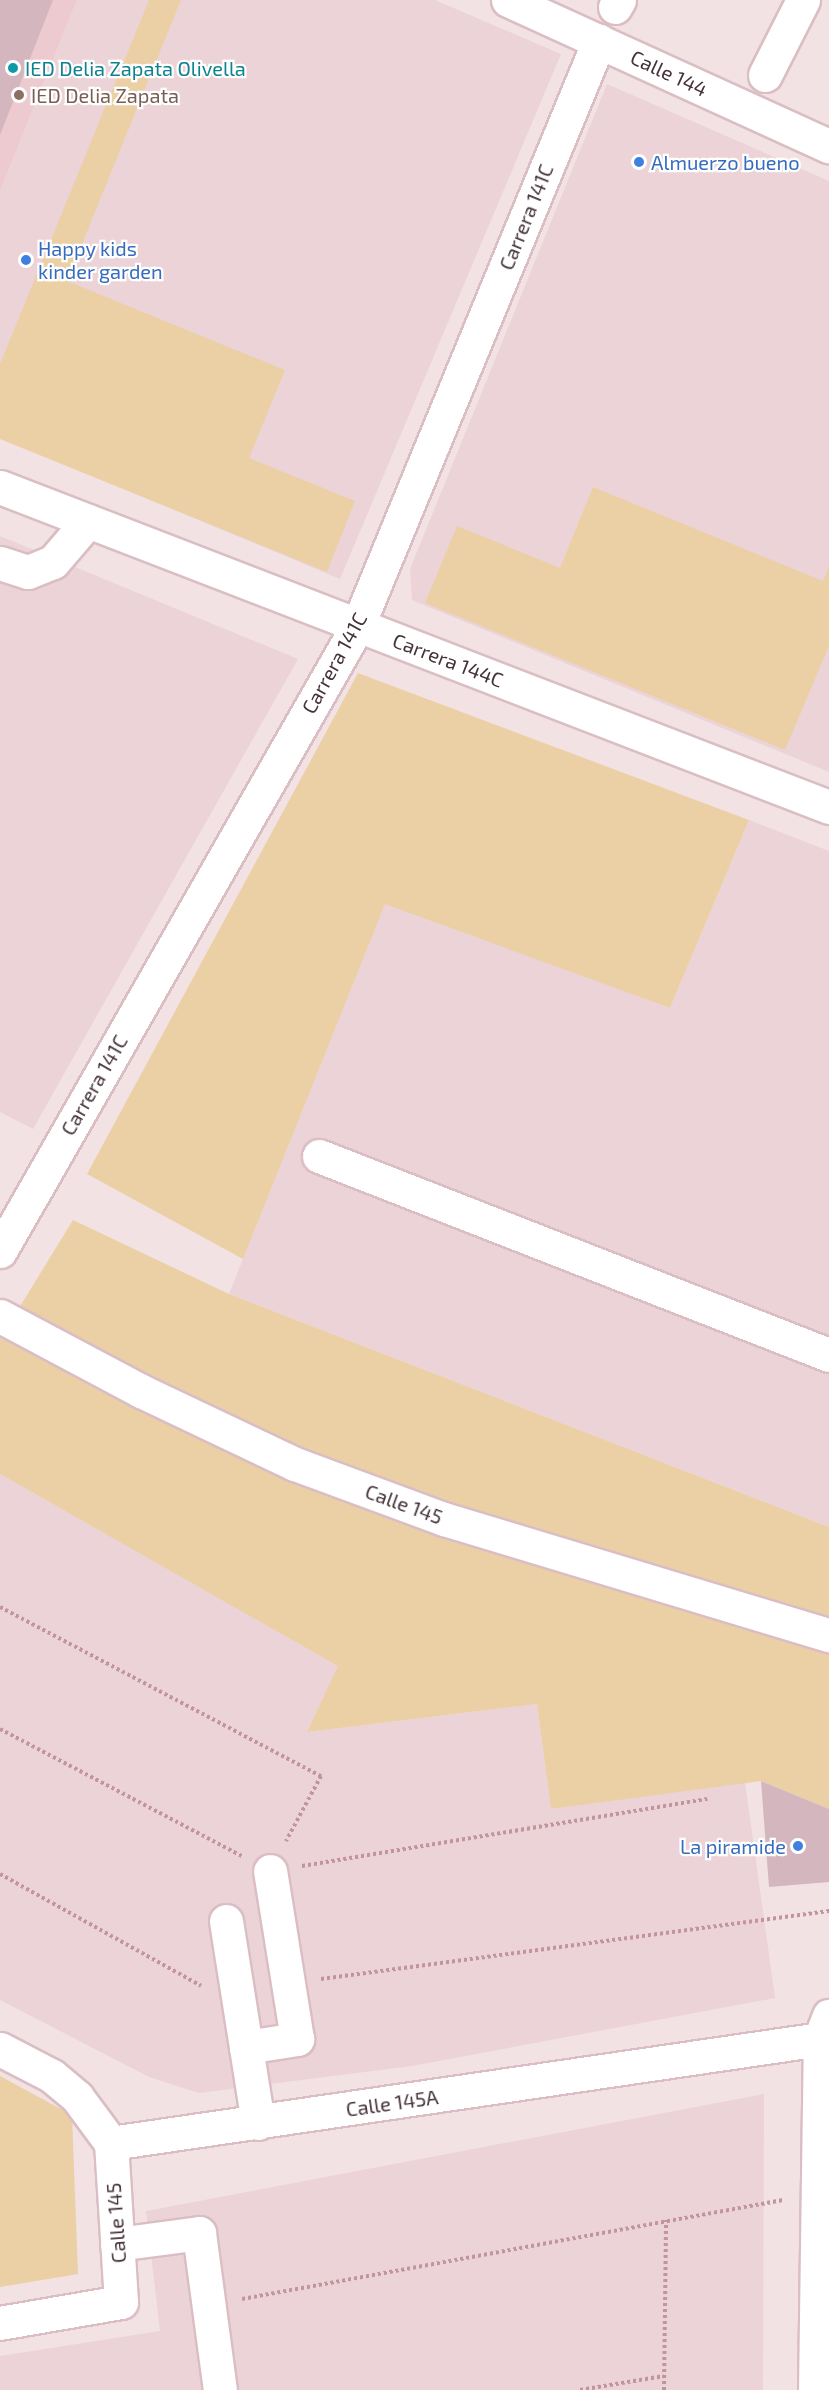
<!DOCTYPE html>
<style>
body{margin:0}
#map{position:relative;width:829px;height:2390px;overflow:hidden;background:#f3e2e4;font-family:"Exo 2",sans-serif}
div>[style]{position:absolute}
[style*='--x']{left:calc(var(--x)*1px);top:calc(var(--y)*1px);width:calc(var(--w)*1px);rotate:calc(var(--a)*1deg)}
.residential>*{inset:0;background:#ebd3d7}
.education>*{inset:0;background:#edcacf}
.green>*{inset:0;background:#ebd0a6}
.building>*{inset:0;background:#d4b6be}
.path>*{height:4px;margin-top:-2px;transform-origin:0;background:repeating-linear-gradient(90deg,#c2949d 0 3px,transparent 0 6px)}
.roads{filter:drop-shadow(2px 0 #dabec3) drop-shadow(-2px 0 #dabec3) drop-shadow(0 2px #dabec3) drop-shadow(0 -2px #dabec3)}
.minor>*{height:33px;margin:-16.5px;padding:0 16.5px;transform-origin:16.5px;border-radius:16.5px;background:#fff}
.dots>*{width:16px;height:16px;translate:-50% -50%;box-sizing:border-box;border:3px solid #fff;border-radius:50%}
span{translate:-50% -50%;white-space:nowrap;text-align:center;line-height:1.15;-webkit-text-stroke:4.5px #fff;paint-order:stroke}
.culture-label{font-size:20px;color:#0d838f}
.left{translate:0 -50%;text-align:left}
.street-label{font-size:20px;color:#443236}
.education-label{font-size:20px;color:#785e54}
.shop-label{font-size:20px;color:#366cbe}
.right{translate:-100% -50%;text-align:right}
</style>
<div id="map">
<div class="residential">
<i style="clip-path:polygon(77px 0,435px 0,561px 54px,340px 579px,0 437px,0 191px)"></i>
<i style="clip-path:polygon(607px 84px,829px 181px,829px 772px,412px 600px,410px 569px)"></i>
<i style="clip-path:polygon(0 536px,298px 659px,33px 1129px,0 1112px)"></i>
<i style="clip-path:polygon(749px 820px,829px 851px,829px 1527px,229px 1294px,385px 903px,670px 1008px)"></i>
<i style="clip-path:polygon(0 1474px,339px 1666px,307px 1732px,537px 1704px,551px 1809px,745px 1782px,775px 1998px,412px 2066px,199px 2093px,149px 2077px,0 2000px)"></i>
<i style="clip-path:polygon(764px 2094px,763px 2390px,0 2390px,0 2356px,160px 2331px,146px 2211px)"></i>
</div>
<div class="education">
<i style="clip-path:polygon(0 0,77px 0,0 191px)"></i>
</div>
<div class="green">
<i style="clip-path:polygon(149px 0,181px 0,67px 281px,285px 370px,249px 458px,355px 501px,327px 572px,0 439px,0 364px)"></i>
<i style="clip-path:polygon(593px 487px,823px 581px,829px 566px,829px 646px,785px 750px,425px 603px,457px 526px,560px 568px)"></i>
<i style="clip-path:polygon(358px 673px,749px 820px,670px 1008px,385px 904px,243px 1259px,87px 1174px)"></i>
<i style="clip-path:polygon(73px 1220px,229px 1294px,829px 1527px,829px 1809px,761px 1781px,551px 1809px,537px 1704px,307px 1732px,338px 1666px,0 1474px,0 1339px)"></i>
<i style="clip-path:polygon(0 2076px,72px 2115px,78px 2274px,0 2287px)"></i>
</div>
<div class="building">
<i style="clip-path:polygon(0 0,53px 0,0 135px)"></i>
<i style="clip-path:polygon(761px 1781px,829px 1809px,829px 1882px,769px 1887px)"></i>
</div>
<div class="path">
<i style="--x:0;--y:1607;--w:363;--a:27.8"></i>
<i style="--x:321;--y:1776;--w:74;--a:118.3"></i>
<i style="--x:0;--y:1729;--w:273;--a:27.7"></i>
<i style="--x:302;--y:1866;--w:411;--a:-9.4"></i>
<i style="--x:0;--y:1874;--w:230;--a:29.1"></i>
<i style="--x:321;--y:1979;--w:513;--a:-7.62"></i>
<i style="--x:242;--y:2299;--w:550;--a:-10.37"></i>
<i style="--x:580;--y:2390;--w:85;--a:-9.5"></i>
<i style="--x:664;--y:2390;--w:170;--a:-89.3"></i>
</div>
<div class="roads">
<div class="minor">
<i style="--x:508;--y:0;--w:353;--a:24.5"></i>
<i style="--x:615;--y:7;--w:8;--a:-60"></i>
<i style="--x:765;--y:75;--w:84;--a:-63.1"></i>
<i style="--x:0;--y:487;--w:889;--a:21.11"></i>
<i style="--x:0;--y:563;--w:29;--a:18"></i>
<i style="--x:28;--y:572;--w:27;--a:-22"></i>
<i style="--x:53;--y:562;--w:54;--a:-49.5"></i>
<i style="--x:319;--y:1156;--w:547;--a:21.32"></i>
<i style="--x:0;--y:1251;--w:721;--a:-60.24"></i>
<i style="--x:358;--y:625;--w:632;--a:-67.58"></i>
<i style="--x:0;--y:1316;--w:160;--a:28"></i>
<i style="--x:141;--y:1391;--w:170;--a:25.4"></i>
<i style="--x:295;--y:1464;--w:159;--a:20.3"></i>
<i style="--x:444;--y:1519;--w:402;--a:16.8"></i>
<i style="--x:226;--y:1921;--w:128;--a:81"></i>
<i style="--x:0;--y:2049;--w:59;--a:27.4"></i>
<i style="--x:52;--y:2076;--w:33;--a:40"></i>
<i style="--x:77;--y:2097;--w:57;--a:53.5"></i>
<i style="--x:111;--y:2143;--w:159;--a:86.4"></i>
<i style="--x:121;--y:2302;--w:123;--a:170.2"></i>
<i style="--x:258;--y:2123;--w:77;--a:-99"></i>
<i style="--x:246;--y:2047;--w:52;--a:-8.9"></i>
<i style="--x:297;--y:2039;--w:170;--a:-99.1"></i>
<i style="--x:111;--y:2143;--w:717;--a:-8.34"></i>
<i style="--x:117;--y:2244;--w:83;--a:-7.6"></i>
<i style="--x:199;--y:2233;--w:158;--a:82.4"></i>
<i style="--x:815;--y:2390;--w:351;--a:-89.2"></i>
<i style="--x:820;--y:2039;--w:25;--a:-69"></i>
</div>
</div>
<div class="dots">
<i style="left:13px;top:68px;background:#0f9aa8"></i>
<i style="left:19px;top:95px;background:#8d6e63"></i>
<i style="left:639px;top:162px;background:#3f7fe0"></i>
<i style="left:26px;top:260px;background:#3f7fe0"></i>
<i style="left:798px;top:1846px;background:#3f7fe0"></i>
</div>
<div class="culture-label">
<span class="left" style="left:25px;top:68px">IED Delia Zapata Olivella</span>
</div>
<div class="street-label">
<span style="left:669px;top:73px;rotate:25deg">Calle 144</span>
<span style="left:526px;top:217px;rotate:-68deg">Carrera 141C</span>
<span style="left:448px;top:660px;rotate:21deg">Carrera 144C</span>
<span style="left:334px;top:663px;rotate:-61deg">Carrera 141C</span>
<span style="left:94px;top:1085px;rotate:-60deg">Carrera 141C</span>
<span style="left:404px;top:1504px;rotate:20deg">Calle 145</span>
<span style="left:392px;top:2103px;rotate:-8deg">Calle 145A</span>
<span style="left:116px;top:2223px;rotate:-94deg">Calle 145</span>
</div>
<div class="education-label">
<span class="left" style="left:31px;top:95px">IED Delia Zapata</span>
</div>
<div class="shop-label">
<span class="left" style="left:651px;top:162px">Almuerzo bueno</span>
<span class="left" style="left:38px;top:260px">Happy kids<br>kinder garden</span>
<span class="right" style="left:786px;top:1846px">La piramide</span>
</div>
</div>
